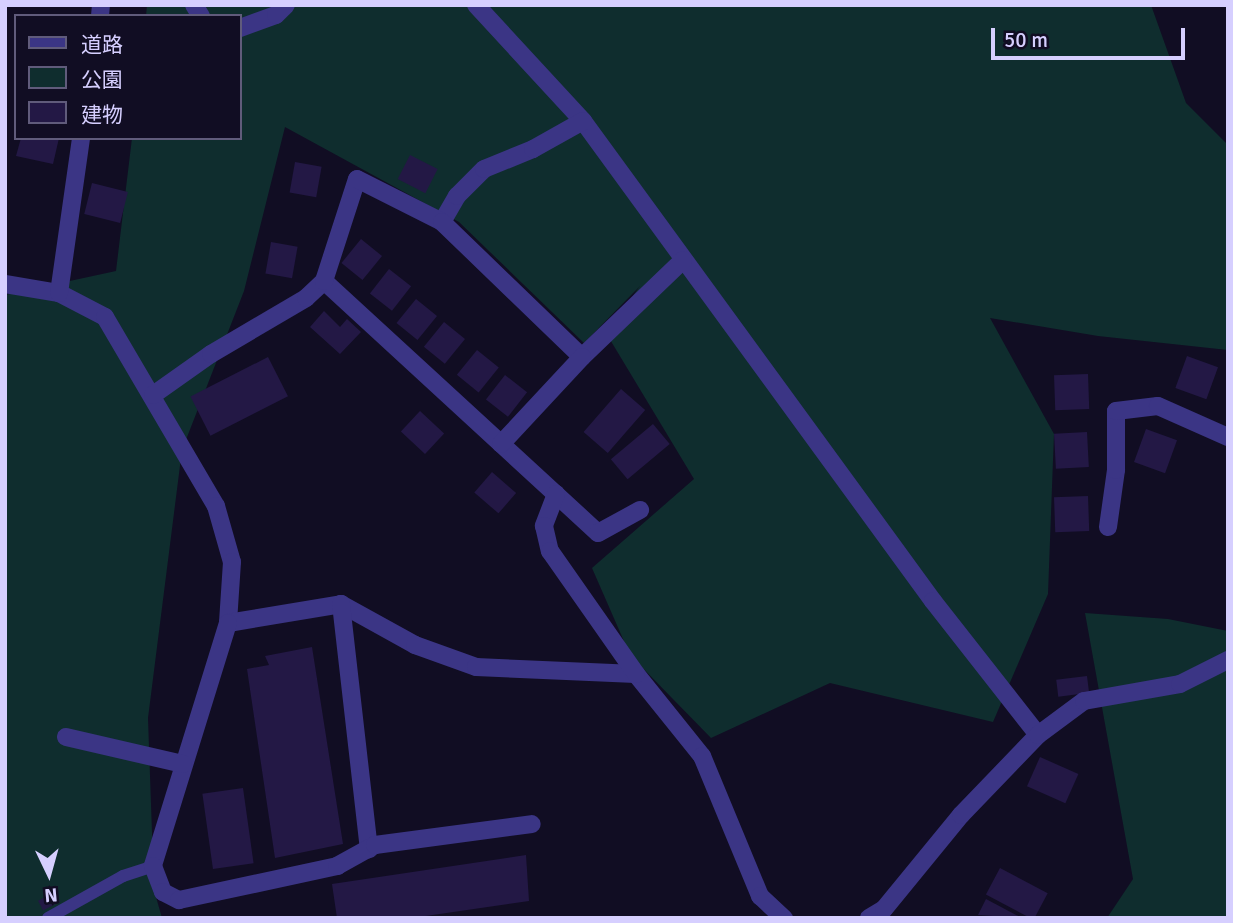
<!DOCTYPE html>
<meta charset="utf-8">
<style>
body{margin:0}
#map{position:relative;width:1233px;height:923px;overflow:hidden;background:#110d23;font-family:Signika,"Noto Sans JP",sans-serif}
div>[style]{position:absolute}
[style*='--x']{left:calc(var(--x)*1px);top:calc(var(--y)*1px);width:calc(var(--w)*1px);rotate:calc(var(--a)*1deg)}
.green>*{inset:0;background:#0f2d2e}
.building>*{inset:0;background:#231845;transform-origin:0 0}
.service>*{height:12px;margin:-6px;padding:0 6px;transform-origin:6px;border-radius:6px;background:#3b3585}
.minor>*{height:18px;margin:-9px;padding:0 9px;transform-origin:9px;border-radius:9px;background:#3b3585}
span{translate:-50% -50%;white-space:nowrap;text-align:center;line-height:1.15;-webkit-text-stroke:7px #110d23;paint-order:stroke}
.frame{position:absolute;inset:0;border:7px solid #d6cfff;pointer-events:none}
.legend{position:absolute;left:14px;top:14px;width:228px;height:126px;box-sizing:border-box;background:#110d23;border:2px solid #605b7b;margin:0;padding:9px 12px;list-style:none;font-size:21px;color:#d6cfff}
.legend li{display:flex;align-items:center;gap:14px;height:35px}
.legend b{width:35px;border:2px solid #605b7b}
.north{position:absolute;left:14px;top:839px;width:70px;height:70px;-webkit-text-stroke:5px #110d23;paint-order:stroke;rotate:175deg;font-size:19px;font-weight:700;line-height:28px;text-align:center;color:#d6cfff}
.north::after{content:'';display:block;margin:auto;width:24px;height:32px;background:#d6cfff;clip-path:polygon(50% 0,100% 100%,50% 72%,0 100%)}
.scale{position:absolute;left:991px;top:28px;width:194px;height:32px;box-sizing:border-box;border:4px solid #d6cfff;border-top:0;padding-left:9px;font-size:21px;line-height:24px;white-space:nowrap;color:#d6cfff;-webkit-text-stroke:5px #110d23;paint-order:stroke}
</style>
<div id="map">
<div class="green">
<i style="clip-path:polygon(147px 5px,1151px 5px,1186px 103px,1228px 145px,1228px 350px,1098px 336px,990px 318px,1054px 434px,1048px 594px,993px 722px,830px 683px,711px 738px,630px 655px,592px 568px,694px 479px,606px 333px,640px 286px,584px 343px,459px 222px,285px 127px,244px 291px,182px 450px,148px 718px,154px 890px,162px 918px,5px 918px,5px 295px,116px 271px,132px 138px,240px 138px,240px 16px,146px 16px)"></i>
<i style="clip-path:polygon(1085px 613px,1168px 619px,1228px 631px,1228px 918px,1107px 918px,1133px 879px)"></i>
</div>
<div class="building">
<i style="clip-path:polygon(21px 138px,59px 138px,53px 164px,16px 156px)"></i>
<i style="left:410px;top:155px;width:31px;height:27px;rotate:27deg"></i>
<i style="left:295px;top:162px;width:27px;height:31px;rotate:10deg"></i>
<i style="left:92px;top:183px;width:37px;height:32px;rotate:14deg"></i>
<i style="left:361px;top:239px;width:27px;height:31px;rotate:39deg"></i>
<i style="left:271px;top:242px;width:27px;height:32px;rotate:10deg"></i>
<i style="left:389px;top:269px;width:28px;height:31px;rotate:38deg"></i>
<i style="left:416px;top:299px;width:27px;height:31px;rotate:39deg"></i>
<i style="clip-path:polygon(324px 311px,340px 327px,347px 319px,361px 332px,340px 354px,310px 327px)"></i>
<i style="left:444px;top:322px;width:27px;height:32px;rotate:39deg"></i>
<i style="left:477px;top:350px;width:28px;height:32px;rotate:39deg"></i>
<i style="left:1187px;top:356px;width:33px;height:34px;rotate:20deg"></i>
<i style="left:268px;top:357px;width:44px;height:87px;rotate:63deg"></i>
<i style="left:1088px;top:374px;width:35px;height:34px;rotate:88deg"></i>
<i style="left:505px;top:375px;width:28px;height:31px;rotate:38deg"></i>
<i style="left:621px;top:389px;width:32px;height:57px;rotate:41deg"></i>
<i style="left:420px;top:411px;width:33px;height:28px;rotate:43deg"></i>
<i style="left:653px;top:424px;width:26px;height:55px;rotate:50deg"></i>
<i style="left:1146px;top:429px;width:33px;height:35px;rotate:20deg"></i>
<i style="left:1087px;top:432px;width:35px;height:33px;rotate:87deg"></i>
<i style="left:492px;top:472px;width:32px;height:27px;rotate:41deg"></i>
<i style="left:1088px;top:496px;width:35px;height:34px;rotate:88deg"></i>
<i style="clip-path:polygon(312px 647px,343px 844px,275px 858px,247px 669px,269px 665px,265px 656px)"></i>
<i style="left:1087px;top:676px;width:17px;height:31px;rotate:83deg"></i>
<i style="left:1040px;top:757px;width:42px;height:32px;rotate:24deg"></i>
<i style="left:243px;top:788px;width:76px;height:41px;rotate:82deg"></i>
<i style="clip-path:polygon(526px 855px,529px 901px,412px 918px,337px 918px,332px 884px)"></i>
<i style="left:1000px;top:868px;width:54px;height:30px;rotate:28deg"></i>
<i style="left:55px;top:892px;width:11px;height:19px;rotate:63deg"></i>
<i style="clip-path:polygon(986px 899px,1022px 918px,978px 915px)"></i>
</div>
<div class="service">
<i style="--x:48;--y:918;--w:86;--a:-29.2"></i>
<i style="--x:123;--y:876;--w:32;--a:-18"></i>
</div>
<div class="minor">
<i style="--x:194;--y:5;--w:13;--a:58"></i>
<i style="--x:476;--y:5;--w:158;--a:47.3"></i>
<i style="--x:583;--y:121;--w:594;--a:53.9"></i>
<i style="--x:933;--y:601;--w:170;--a:51.9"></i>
<i style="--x:100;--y:16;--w:11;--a:-85"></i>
<i style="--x:240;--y:28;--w:38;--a:-20"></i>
<i style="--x:276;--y:15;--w:14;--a:-45"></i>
<i style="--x:442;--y:222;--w:30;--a:-60"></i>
<i style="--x:457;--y:196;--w:38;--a:-45"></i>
<i style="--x:484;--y:169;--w:53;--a:-22.2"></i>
<i style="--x:533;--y:149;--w:57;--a:-29.2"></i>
<i style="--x:324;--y:281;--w:372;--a:42.6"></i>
<i style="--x:598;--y:533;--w:48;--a:-28.7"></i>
<i style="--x:5;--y:284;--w:55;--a:9.5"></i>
<i style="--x:59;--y:293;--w:52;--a:27.6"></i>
<i style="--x:105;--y:317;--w:219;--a:59.6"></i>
<i style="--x:216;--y:506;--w:58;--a:74.1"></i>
<i style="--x:232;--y:562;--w:61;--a:93.8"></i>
<i style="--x:228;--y:623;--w:115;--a:-9.5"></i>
<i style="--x:341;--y:604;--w:85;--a:29"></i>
<i style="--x:415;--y:645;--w:65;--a:19.8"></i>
<i style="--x:476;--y:667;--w:160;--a:2.5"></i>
<i style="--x:636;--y:674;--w:105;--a:51.2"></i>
<i style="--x:702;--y:756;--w:152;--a:67.5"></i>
<i style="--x:760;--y:896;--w:33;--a:43"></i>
<i style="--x:59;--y:293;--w:157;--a:-81.9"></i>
<i style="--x:153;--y:395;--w:71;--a:-35.3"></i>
<i style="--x:211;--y:354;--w:110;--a:-30.5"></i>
<i style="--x:306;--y:298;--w:25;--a:-43"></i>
<i style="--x:324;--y:281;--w:107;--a:-72.1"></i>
<i style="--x:357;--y:179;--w:95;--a:26.8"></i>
<i style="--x:442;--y:222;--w:194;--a:44"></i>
<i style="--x:582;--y:357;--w:140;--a:-43.8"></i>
<i style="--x:501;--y:444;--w:119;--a:-47"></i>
<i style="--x:556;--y:494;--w:34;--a:111"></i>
<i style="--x:544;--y:526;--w:26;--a:77"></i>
<i style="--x:550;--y:551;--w:150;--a:55"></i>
<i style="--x:1108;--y:527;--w:58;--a:-82"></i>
<i style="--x:1116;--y:470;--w:59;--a:-90"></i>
<i style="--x:1116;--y:411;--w:42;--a:-6.8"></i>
<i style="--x:1158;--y:406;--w:77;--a:23.9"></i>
<i style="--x:341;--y:604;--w:247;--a:83.5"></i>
<i style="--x:228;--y:623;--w:254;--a:107.2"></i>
<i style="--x:153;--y:866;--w:28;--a:69"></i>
<i style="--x:163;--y:892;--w:18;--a:27"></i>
<i style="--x:179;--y:900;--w:162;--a:-12.1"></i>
<i style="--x:337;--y:866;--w:43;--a:-28.9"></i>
<i style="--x:375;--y:845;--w:158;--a:-7.6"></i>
<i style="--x:66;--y:737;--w:120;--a:13"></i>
<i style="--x:869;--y:918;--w:17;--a:-31"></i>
<i style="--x:884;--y:909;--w:122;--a:-50.7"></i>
<i style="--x:961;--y:815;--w:111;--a:-46.1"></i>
<i style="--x:1038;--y:735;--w:57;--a:-36.5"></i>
<i style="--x:1084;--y:701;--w:97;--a:-10"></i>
<i style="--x:1180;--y:684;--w:54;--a:-26.6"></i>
</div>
<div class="frame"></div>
<ul class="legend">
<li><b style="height:9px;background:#3b3585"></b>道路</li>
<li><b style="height:19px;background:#0f2d2e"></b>公園</li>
<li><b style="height:19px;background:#231845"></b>建物</li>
</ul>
<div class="north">N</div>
<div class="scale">50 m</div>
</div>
